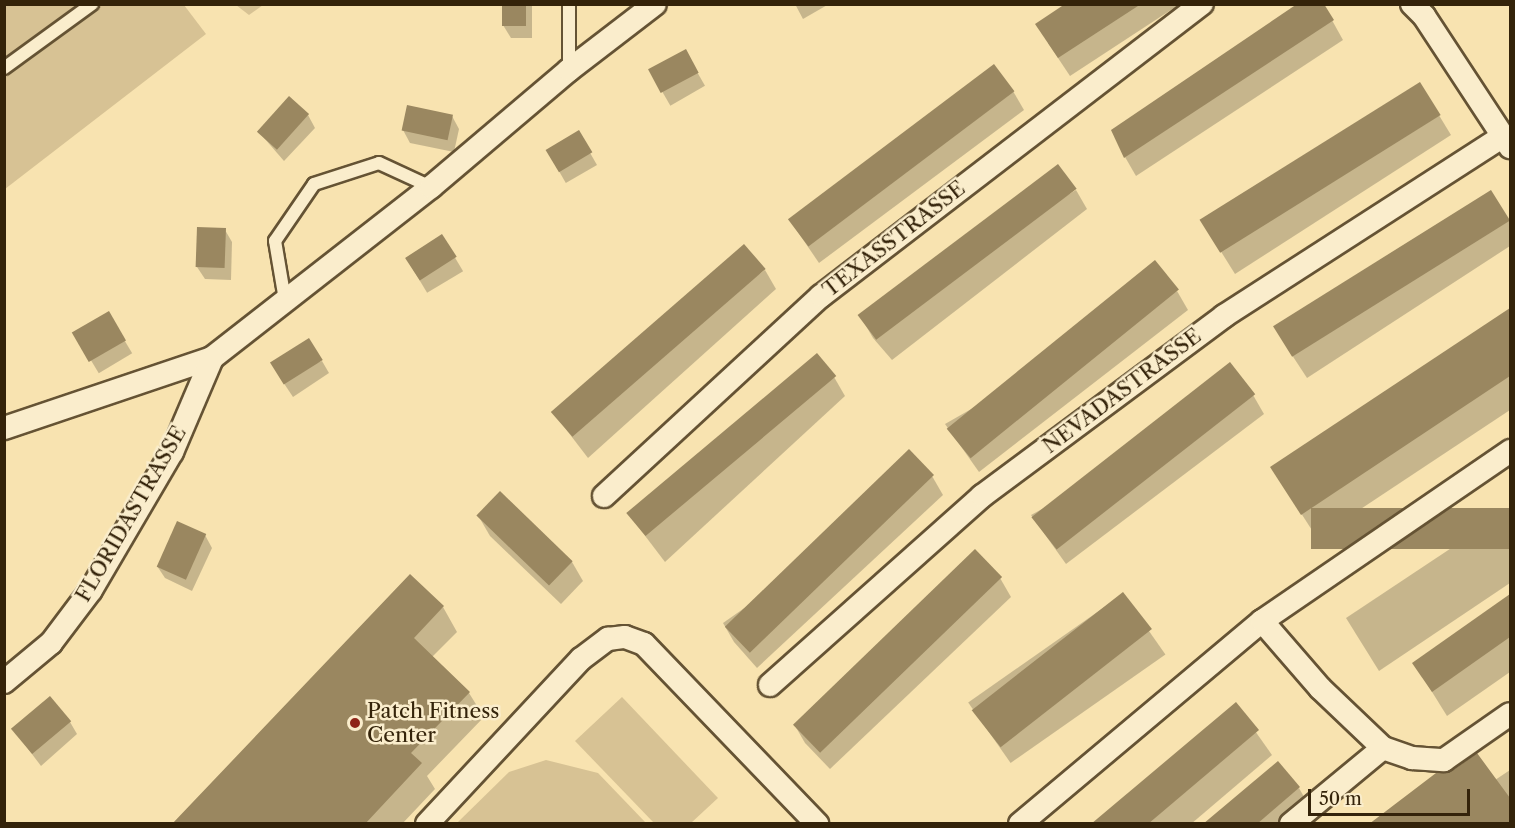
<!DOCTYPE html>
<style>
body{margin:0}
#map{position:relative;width:1515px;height:828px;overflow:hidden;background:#f8e3b0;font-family:"Libre Caslon Text",serif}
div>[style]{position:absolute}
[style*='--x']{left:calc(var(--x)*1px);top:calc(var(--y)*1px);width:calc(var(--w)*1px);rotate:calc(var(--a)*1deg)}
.green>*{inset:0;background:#d7c294}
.shadow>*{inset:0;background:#0003;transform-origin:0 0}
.building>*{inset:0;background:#9a8760;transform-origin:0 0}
.roads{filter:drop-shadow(2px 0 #655334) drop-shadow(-2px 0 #655334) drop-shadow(0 2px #655334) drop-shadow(0 -2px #655334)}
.service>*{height:12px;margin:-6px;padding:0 6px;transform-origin:6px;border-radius:6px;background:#faedcc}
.minor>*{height:22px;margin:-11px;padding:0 11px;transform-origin:11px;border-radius:11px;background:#faedcc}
.dots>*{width:16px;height:16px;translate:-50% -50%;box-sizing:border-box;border:3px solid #faedcc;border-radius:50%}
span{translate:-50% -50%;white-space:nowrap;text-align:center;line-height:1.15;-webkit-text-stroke:5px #faedcc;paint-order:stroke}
.street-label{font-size:21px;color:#34230a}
.poi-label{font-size:21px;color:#34230a}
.left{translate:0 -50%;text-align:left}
.frame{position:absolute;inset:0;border:6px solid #34230a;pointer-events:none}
.scale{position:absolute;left:1308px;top:789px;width:162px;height:27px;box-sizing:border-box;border:3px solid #34230a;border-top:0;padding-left:8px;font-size:18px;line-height:21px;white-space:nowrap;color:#34230a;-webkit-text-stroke:4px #faedcc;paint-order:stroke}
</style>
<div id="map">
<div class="green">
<i style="clip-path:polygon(5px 5px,184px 5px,206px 34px,5px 189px)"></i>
<i style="clip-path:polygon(236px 5px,263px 5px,249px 15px)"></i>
<i style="clip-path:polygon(622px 697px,718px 798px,691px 823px,654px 823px,575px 741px)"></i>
<i style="clip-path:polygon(546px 760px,598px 773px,646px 823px,457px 823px,509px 772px)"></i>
</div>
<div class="shadow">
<i style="clip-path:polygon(504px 4px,532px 4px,532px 38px,511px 38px,503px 25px)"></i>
<i style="clip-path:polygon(795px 4px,829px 4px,803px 19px)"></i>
<i style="clip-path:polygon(1068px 4px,1180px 4px,1070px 76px,1048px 43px)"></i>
<i style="clip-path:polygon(1323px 4px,1343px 40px,1136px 176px,1125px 157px)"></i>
<i style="left:685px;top:51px;width:40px;height:40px;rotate:60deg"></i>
<i style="clip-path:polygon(1420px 84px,1451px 135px,1235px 274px,1215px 242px)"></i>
<i style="clip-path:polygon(1013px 91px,1024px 110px,819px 263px,789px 219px)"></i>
<i style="clip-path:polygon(308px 115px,315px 128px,284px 161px,258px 131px)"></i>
<i style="clip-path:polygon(452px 116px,459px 129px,454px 152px,410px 143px,403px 130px)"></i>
<i style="left:578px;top:132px;width:38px;height:36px;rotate:60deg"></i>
<i style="clip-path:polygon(1076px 190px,1087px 209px,892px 360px,873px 338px,862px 319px)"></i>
<i style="clip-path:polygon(1491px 192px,1510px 223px,1510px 246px,1307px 378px,1288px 349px)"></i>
<i style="clip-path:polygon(225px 230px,232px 242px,231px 280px,205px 279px,197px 267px)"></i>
<i style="left:442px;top:236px;width:41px;height:42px;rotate:59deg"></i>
<i style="clip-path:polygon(765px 270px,776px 289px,588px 458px,555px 415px)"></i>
<i style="clip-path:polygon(1177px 291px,1188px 310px,979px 472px,945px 424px)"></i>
<i style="clip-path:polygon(1510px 310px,1510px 410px,1317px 538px,1272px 468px)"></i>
<i style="left:108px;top:313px;width:47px;height:39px;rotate:59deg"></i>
<i style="clip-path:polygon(322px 361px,329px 373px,293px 397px,279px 376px)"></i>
<i style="clip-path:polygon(834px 377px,845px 396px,665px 562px,633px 520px)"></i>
<i style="clip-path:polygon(1253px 395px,1264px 414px,1066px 564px,1031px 515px)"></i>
<i style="clip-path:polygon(932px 476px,943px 495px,757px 668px,734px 642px,723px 623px)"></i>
<i style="clip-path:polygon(1510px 509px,1510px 583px,1379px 671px,1346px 618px)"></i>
<i style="clip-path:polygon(479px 517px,572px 562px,583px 581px,561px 604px,490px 536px)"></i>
<i style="clip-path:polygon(205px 535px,212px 548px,192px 591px,165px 578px,157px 566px)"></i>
<i style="clip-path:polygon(1000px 578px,1011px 597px,830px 769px,805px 743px,794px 724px)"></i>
<i style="left:1123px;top:594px;width:74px;height:189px;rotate:55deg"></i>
<i style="clip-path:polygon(1510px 596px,1510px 672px,1447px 716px,1414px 663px)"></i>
<i style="clip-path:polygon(443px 607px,457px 632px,432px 657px,469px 693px,484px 717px,427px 776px,435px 789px,402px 824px,174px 824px)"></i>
<i style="clip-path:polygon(1236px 704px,1272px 755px,1191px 824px,1093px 824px)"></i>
<i style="clip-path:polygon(70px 722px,77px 734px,41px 766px,13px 729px)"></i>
<i style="clip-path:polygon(1510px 770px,1510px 824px,1372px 824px,1495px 780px)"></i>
<i style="clip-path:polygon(1299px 788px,1313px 813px,1300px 824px,1205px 824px)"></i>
</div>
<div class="building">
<i style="left:502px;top:4px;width:24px;height:22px"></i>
<i style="clip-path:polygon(1065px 4px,1141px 4px,1058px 58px,1035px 24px)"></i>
<i style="clip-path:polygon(1297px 4px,1324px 4px,1334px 20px,1124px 158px,1111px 130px)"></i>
<i style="left:686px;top:49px;width:27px;height:43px;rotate:62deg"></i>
<i style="left:994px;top:64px;width:34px;height:258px;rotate:53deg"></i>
<i style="left:1420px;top:82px;width:39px;height:260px;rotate:58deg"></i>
<i style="left:289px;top:96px;width:27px;height:48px;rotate:42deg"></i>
<i style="left:407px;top:105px;width:47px;height:26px;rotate:12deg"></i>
<i style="left:579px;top:130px;width:26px;height:39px;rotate:59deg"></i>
<i style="left:1058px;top:164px;width:31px;height:251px;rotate:53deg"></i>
<i style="left:1491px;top:190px;width:36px;height:257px;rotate:58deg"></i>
<i style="left:197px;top:227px;width:29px;height:40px;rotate:2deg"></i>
<i style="left:442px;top:234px;width:27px;height:44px;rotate:57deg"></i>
<i style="left:744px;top:244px;width:33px;height:256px;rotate:49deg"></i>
<i style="left:1155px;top:260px;width:38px;height:268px;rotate:51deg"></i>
<i style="clip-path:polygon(1510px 308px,1510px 376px,1301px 515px,1270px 467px)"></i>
<i style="left:109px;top:311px;width:34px;height:43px;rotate:60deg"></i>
<i style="left:309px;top:338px;width:26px;height:46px;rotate:58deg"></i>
<i style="left:817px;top:353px;width:30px;height:249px;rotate:50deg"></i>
<i style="left:1230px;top:362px;width:41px;height:252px;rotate:52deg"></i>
<i style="left:909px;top:449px;width:36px;height:256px;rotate:46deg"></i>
<i style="left:500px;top:491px;width:101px;height:34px;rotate:44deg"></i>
<i style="left:1510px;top:508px;width:41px;height:199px;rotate:90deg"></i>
<i style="left:177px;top:521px;width:32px;height:50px;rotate:24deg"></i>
<i style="left:975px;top:549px;width:39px;height:253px;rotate:46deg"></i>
<i style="clip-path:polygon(410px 574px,444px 606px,414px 638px,470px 692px,411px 753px,422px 763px,365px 824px,172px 824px)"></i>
<i style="left:1123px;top:592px;width:47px;height:192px;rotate:52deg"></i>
<i style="clip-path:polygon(1510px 594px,1510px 637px,1432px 692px,1412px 663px)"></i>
<i style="left:50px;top:696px;width:33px;height:51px;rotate:50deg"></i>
<i style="clip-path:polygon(1236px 702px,1259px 730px,1148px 824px,1091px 824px)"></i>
<i style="clip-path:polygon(1477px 753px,1510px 798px,1510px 824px,1369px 824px,1436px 773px,1452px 771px)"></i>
<i style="clip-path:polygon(1278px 761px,1300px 787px,1257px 824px,1203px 824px)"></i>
</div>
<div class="roads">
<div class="service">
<i style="--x:569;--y:4;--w:66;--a:90"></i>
<i style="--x:4;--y:68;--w:109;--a:-36"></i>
<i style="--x:285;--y:300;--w:60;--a:-99.6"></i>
<i style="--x:275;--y:241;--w:69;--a:-55.6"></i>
<i style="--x:314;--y:184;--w:68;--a:-17.9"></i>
<i style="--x:379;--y:163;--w:57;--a:24.8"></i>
</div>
<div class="minor">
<i style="--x:1412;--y:4;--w:17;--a:45"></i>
<i style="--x:1424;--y:16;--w:157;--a:56.7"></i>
<i style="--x:4;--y:428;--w:219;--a:-18.6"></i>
<i style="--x:212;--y:358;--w:278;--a:-38"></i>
<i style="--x:431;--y:187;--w:181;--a:-40.3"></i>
<i style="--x:569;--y:70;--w:108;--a:-37.5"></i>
<i style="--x:604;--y:496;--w:295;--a:-42.7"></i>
<i style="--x:821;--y:296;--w:480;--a:-37.5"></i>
<i style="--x:1262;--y:621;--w:89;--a:49.1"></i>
<i style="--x:1320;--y:688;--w:87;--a:43.6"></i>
<i style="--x:4;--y:682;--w:61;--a:-39.7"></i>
<i style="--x:51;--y:643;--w:66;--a:-53"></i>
<i style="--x:91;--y:590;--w:160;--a:-59.6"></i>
<i style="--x:172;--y:452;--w:102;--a:-66.9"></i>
<i style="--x:770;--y:685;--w:284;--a:-41.7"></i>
<i style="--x:982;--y:496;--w:302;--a:-36.6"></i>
<i style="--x:1224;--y:316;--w:332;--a:-32.8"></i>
<i style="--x:427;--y:824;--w:226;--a:-47"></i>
<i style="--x:581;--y:659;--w:34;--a:-37"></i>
<i style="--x:608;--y:639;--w:17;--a:-7"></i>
<i style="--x:625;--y:637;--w:20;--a:20"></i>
<i style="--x:644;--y:644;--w:250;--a:46.1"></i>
<i style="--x:1020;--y:824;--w:316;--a:-40"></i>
<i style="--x:1262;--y:621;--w:301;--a:-34.4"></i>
<i style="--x:1291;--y:824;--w:119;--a:-39.6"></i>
<i style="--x:1383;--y:748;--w:31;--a:19"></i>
<i style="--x:1412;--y:758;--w:32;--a:4"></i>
<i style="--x:1444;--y:760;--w:80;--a:-34.9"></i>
</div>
</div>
<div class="dots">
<i style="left:355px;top:723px;background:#8f2418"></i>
</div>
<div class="street-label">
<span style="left:894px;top:239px;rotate:-38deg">TEXASSTRASSE</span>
<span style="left:1122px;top:391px;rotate:-37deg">NEVADASTRASSE</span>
<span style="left:131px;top:514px;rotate:-60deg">FLORIDASTRASSE</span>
</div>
<div class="poi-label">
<span class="left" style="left:367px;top:723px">Patch Fitness<br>Center</span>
</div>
<div class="frame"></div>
<div class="scale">50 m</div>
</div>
